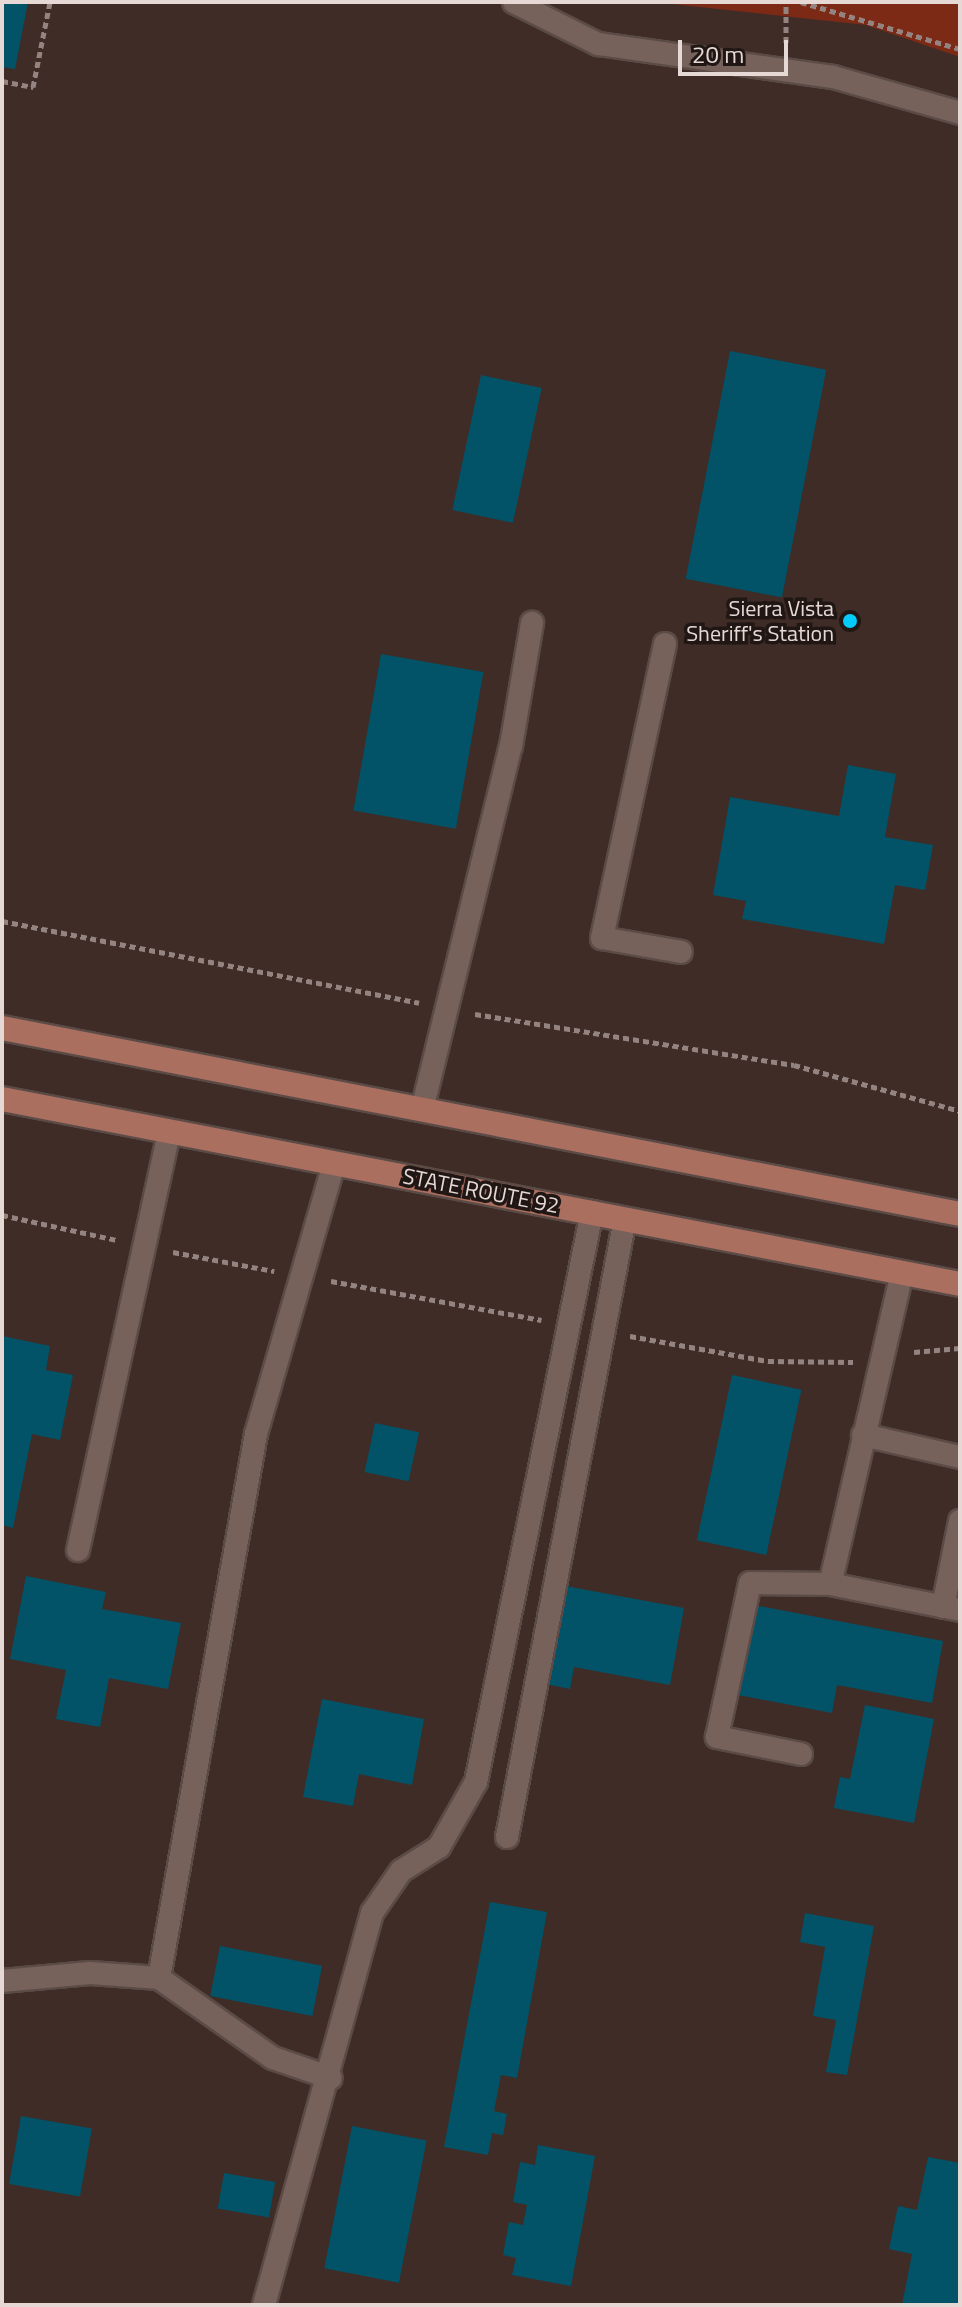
<!DOCTYPE html>
<style>
body{margin:0}
#map{position:relative;width:962px;height:2307px;overflow:hidden;background:#3f2c27;font-family:"Titillium Web",sans-serif}
div>[style]{position:absolute}
[style*='--x']{left:calc(var(--x)*1px);top:calc(var(--y)*1px);width:calc(var(--w)*1px);rotate:calc(var(--a)*1deg)}
.green>*{inset:0;background:#7c2a15}
.building>*{inset:0;background:#025367;transform-origin:0 0}
.path>*{height:5px;margin-top:-2.5px;transform-origin:0;background:repeating-linear-gradient(90deg,#948481 0 6px,transparent 0 10px)}
.roads{filter:drop-shadow(2px 0 #5b4b47) drop-shadow(-2px 0 #5b4b47) drop-shadow(0 2px #5b4b47) drop-shadow(0 -2px #5b4b47)}
.service>*{height:22px;margin:-11px;padding:0 11px;transform-origin:11px;border-radius:11px;background:#77615b}
.primary>*{height:24px;margin:-12px;padding:0 12px;transform-origin:12px;border-radius:12px;background:#ab6f60}
.dots>*{width:22px;height:22px;translate:-50% -50%;box-sizing:border-box;border:4px solid #201715;border-radius:50%}
span{translate:-50% -50%;white-space:nowrap;text-align:center;line-height:1.15;-webkit-text-stroke:7px #201715;paint-order:stroke}
.poi-label{font-size:22px;color:#e5d8d5}
.right{translate:-100% -50%;text-align:right}
.street-label{font-size:22px;color:#e5d8d5}
.frame{position:absolute;inset:0;border:4px solid #e5d8d5;pointer-events:none}
.scale{position:absolute;left:678px;top:40px;width:110px;height:36px;box-sizing:border-box;border:4px solid #e5d8d5;border-top:0;padding-left:10px;font-size:24px;line-height:28px;white-space:nowrap;color:#e5d8d5;-webkit-text-stroke:6px #201715;paint-order:stroke}
</style>
<div id="map">
<div class="green">
<i style="clip-path:polygon(654px 2px,960px 2px,960px 57px,866px 25px)"></i>
</div>
<div class="building">
<i style="clip-path:polygon(2px 2px,28px 2px,15px 69px,2px 67px)"></i>
<i style="left:730px;top:351px;width:98px;height:232px;rotate:11deg"></i>
<i style="left:481px;top:375px;width:62px;height:138px;rotate:12deg"></i>
<i style="left:381px;top:654px;width:104px;height:159px;rotate:10deg"></i>
<i style="clip-path:polygon(848px 765px,896px 774px,885px 837px,933px 845px,925px 890px,895px 885px,884px 944px,742px 919px,746px 901px,713px 895px,730px 797px,839px 816px)"></i>
<i style="clip-path:polygon(2px 1336px,50px 1346px,46px 1370px,73px 1375px,60px 1440px,32px 1434px,13px 1528px,2px 1525px)"></i>
<i style="left:732px;top:1375px;width:71px;height:169px;rotate:12deg"></i>
<i style="left:375px;top:1423px;width:45px;height:50px;rotate:12deg"></i>
<i style="clip-path:polygon(26px 1576px,106px 1592px,102px 1609px,181px 1623px,168px 1689px,109px 1678px,100px 1727px,56px 1719px,66px 1670px,10px 1659px)"></i>
<i style="clip-path:polygon(560px 1585px,684px 1608px,670px 1685px,574px 1667px,570px 1689px,541px 1683px)"></i>
<i style="clip-path:polygon(754px 1605px,943px 1641px,932px 1703px,837px 1685px,832px 1713px,738px 1695px)"></i>
<i style="clip-path:polygon(322px 1699px,424px 1719px,412px 1785px,359px 1774px,353px 1806px,303px 1797px)"></i>
<i style="clip-path:polygon(865px 1705px,934px 1719px,914px 1823px,834px 1808px,840px 1777px,850px 1779px)"></i>
<i style="clip-path:polygon(490px 1902px,547px 1912px,517px 2078px,501px 2075px,494px 2111px,507px 2114px,503px 2135px,492px 2133px,488px 2155px,444px 2147px)"></i>
<i style="clip-path:polygon(805px 1913px,874px 1926px,847px 2075px,826px 2072px,836px 2020px,813px 2016px,825px 1947px,800px 1942px)"></i>
<i style="left:220px;top:1946px;width:104px;height:51px;rotate:11deg"></i>
<i style="left:21px;top:2116px;width:72px;height:69px;rotate:10deg"></i>
<i style="left:352px;top:2126px;width:76px;height:145px;rotate:11deg"></i>
<i style="clip-path:polygon(538px 2145px,595px 2156px,571px 2286px,512px 2275px,516px 2258px,503px 2255px,509px 2222px,523px 2225px,527px 2205px,513px 2202px,520px 2162px,535px 2165px)"></i>
<i style="clip-path:polygon(928px 2157px,960px 2163px,960px 2305px,902px 2305px,912px 2254px,889px 2249px,898px 2206px,917px 2210px)"></i>
<i style="left:224px;top:2173px;width:52px;height:36px;rotate:10deg"></i>
</div>
<div class="path">
<i style="--x:801;--y:2;--w:166;--a:16.5"></i>
<i style="--x:786;--y:43;--w:41;--a:-90"></i>
<i style="--x:2;--y:81;--w:32;--a:11"></i>
<i style="--x:33;--y:87;--w:87;--a:-78.7"></i>
<i style="--x:2;--y:921;--w:425;--a:11.1"></i>
<i style="--x:475;--y:1014;--w:323;--a:9.1"></i>
<i style="--x:794;--y:1065;--w:172;--a:15.5"></i>
<i style="--x:2;--y:1215;--w:118;--a:12.3"></i>
<i style="--x:173;--y:1252;--w:103;--a:10.7"></i>
<i style="--x:331;--y:1281;--w:214;--a:10.5"></i>
<i style="--x:630;--y:1336;--w:140;--a:10.3"></i>
<i style="--x:768;--y:1361;--w:85;--a:0.7"></i>
<i style="--x:914;--y:1352;--w:46;--a:-5"></i>
</div>
<div class="roads">
<div class="service">
<i style="--x:514;--y:2;--w:94;--a:26.6"></i>
<i style="--x:598;--y:44;--w:237;--a:8"></i>
<i style="--x:833;--y:77;--w:132;--a:15.8"></i>
<i style="--x:665;--y:644;--w:301;--a:102.1"></i>
<i style="--x:602;--y:938;--w:80;--a:10"></i>
<i style="--x:422;--y:1110;--w:375;--a:-76.3"></i>
<i style="--x:511;--y:746;--w:125;--a:-80.3"></i>
<i style="--x:902;--y:1273;--w:319;--a:103"></i>
<i style="--x:830;--y:1584;--w:133;--a:11.3"></i>
<i style="--x:863;--y:1435;--w:99;--a:12.8"></i>
<i style="--x:78;--y:1550;--w:429;--a:-77.7"></i>
<i style="--x:943;--y:1607;--w:88;--a:-78.8"></i>
<i style="--x:801;--y:1754;--w:86;--a:-168.6"></i>
<i style="--x:717;--y:1737;--w:157;--a:-77.9"></i>
<i style="--x:750;--y:1583;--w:80;--a:0.7"></i>
<i style="--x:507;--y:1837;--w:629;--a:-79.19"></i>
<i style="--x:159;--y:1978;--w:553;--a:-79.89"></i>
<i style="--x:256;--y:1434;--w:282;--a:-73.9"></i>
<i style="--x:2;--y:1981;--w:88;--a:-5.2"></i>
<i style="--x:90;--y:1973;--w:69;--a:4.1"></i>
<i style="--x:159;--y:1978;--w:139;--a:35.1"></i>
<i style="--x:273;--y:2058;--w:61;--a:19"></i>
<i style="--x:264;--y:2305;--w:407;--a:-74.6"></i>
<i style="--x:372;--y:1913;--w:51;--a:-55.4"></i>
<i style="--x:401;--y:1871;--w:45;--a:-32.3"></i>
<i style="--x:439;--y:1847;--w:75;--a:-60.4"></i>
<i style="--x:476;--y:1782;--w:582;--a:-78.5"></i>
</div>
<div class="primary">
<i style="--x:2;--y:1028;--w:976;--a:10.99"></i>
<i style="--x:2;--y:1099;--w:976;--a:10.93"></i>
</div>
</div>
<div class="dots">
<i style="left:850px;top:621px;background:#04cbf9"></i>
</div>
<div class="poi-label">
<span class="right" style="left:834px;top:621px">Sierra Vista<br>Sheriff's Station</span>
</div>
<div class="street-label">
<span style="left:481px;top:1191px;rotate:11deg">STATE ROUTE 92</span>
</div>
<div class="frame"></div>
<div class="scale">20 m</div>
</div>
